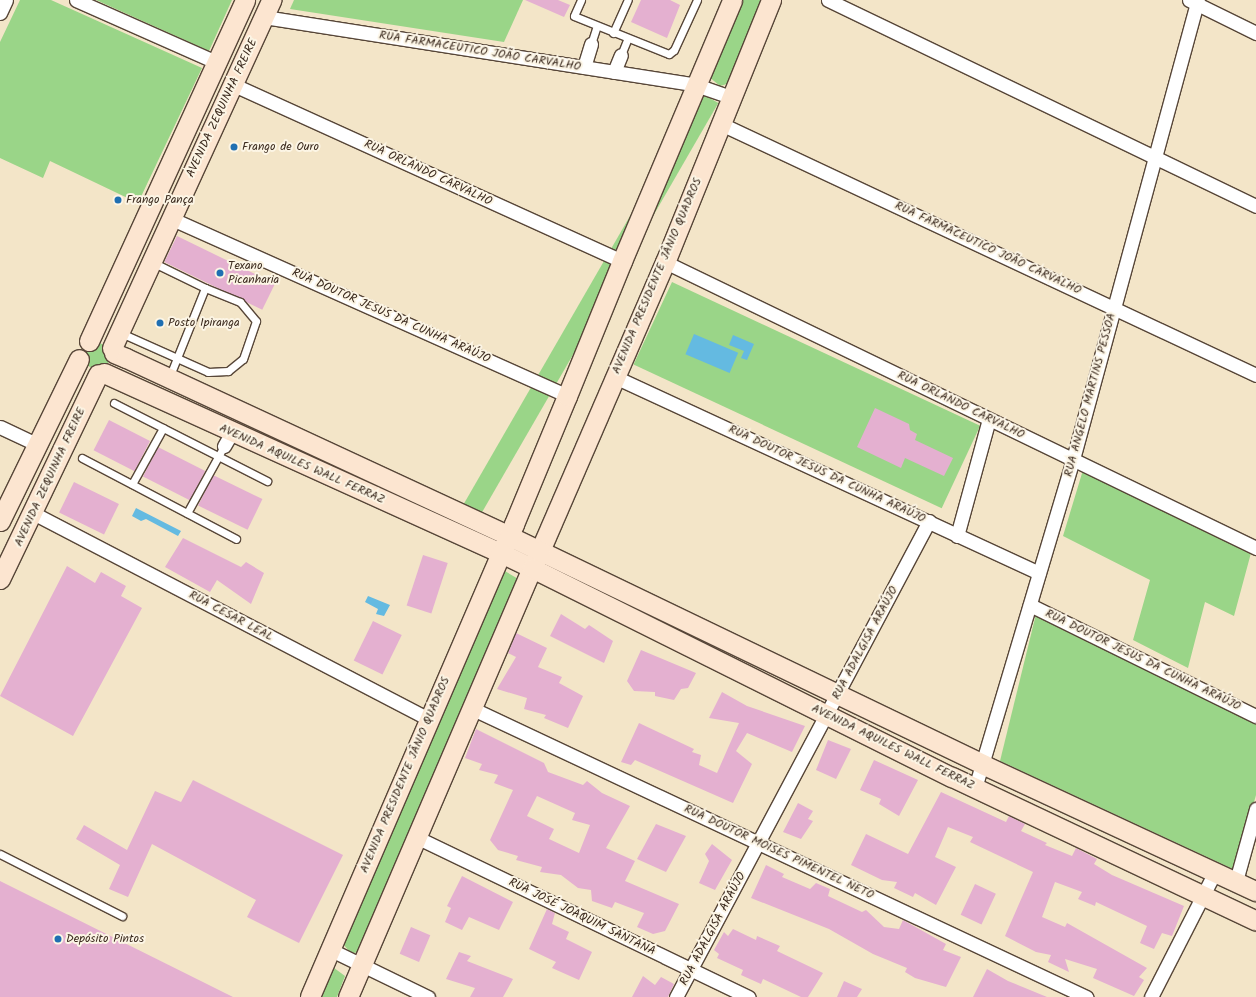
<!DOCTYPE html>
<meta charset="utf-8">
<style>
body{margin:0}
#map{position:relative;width:1256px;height:997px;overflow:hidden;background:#f3e5c8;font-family:Kalam,sans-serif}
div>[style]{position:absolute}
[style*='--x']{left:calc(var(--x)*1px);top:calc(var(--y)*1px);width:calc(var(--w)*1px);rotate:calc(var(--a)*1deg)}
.green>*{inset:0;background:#9ad588;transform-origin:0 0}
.round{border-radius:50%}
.water>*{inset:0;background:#64bae1;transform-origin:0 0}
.building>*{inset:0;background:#e4b0d0;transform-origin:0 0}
.roads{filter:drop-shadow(1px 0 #574638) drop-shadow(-1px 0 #574638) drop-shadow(0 1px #574638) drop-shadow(0 -1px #574638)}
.lane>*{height:7px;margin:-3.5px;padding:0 3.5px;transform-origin:3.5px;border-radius:3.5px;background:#fff}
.street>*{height:13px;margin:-6.5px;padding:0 6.5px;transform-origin:6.5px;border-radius:6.5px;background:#fff}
.secondary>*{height:19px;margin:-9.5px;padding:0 9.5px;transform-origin:9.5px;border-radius:9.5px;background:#fce5d0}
.dots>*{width:11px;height:11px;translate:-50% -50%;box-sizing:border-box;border:2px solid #fcf5e5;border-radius:50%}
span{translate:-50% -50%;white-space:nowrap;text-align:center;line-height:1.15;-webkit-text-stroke:4px #fcf5e5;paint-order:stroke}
.street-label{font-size:12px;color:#3b2a1e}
.poi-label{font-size:12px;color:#3b2a1e}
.left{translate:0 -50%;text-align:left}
</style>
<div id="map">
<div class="green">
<i style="clip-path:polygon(20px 0,51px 0,202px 68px,138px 203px,50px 161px,43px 178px,0 158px,0 42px)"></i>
<i style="clip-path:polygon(96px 0,232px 0,209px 51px)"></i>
<i style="clip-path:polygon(294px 0,523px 0,504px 42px,290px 9px)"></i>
<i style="clip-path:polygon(740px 0,762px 0,727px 84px,720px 86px,708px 76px)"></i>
<i style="left:701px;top:93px;width:20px;height:476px;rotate:30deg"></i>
<i style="left:672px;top:282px;width:340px;height:91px;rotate:25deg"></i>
<i class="round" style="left:84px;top:343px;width:26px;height:26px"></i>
<i style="clip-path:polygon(1083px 470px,1251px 553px,1234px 616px,1205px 602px,1188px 668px,1133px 640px,1150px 580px,1063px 536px)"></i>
<i style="clip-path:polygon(503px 570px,520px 580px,361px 949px,355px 953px,349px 951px,343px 944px)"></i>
<i style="clip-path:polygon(1036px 614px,1256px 721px,1256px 795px,1235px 870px,1000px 761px)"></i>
<i style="clip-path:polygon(330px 965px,345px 976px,337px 997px,312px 997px)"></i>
</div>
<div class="water">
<i style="left:694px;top:334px;width:48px;height:22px;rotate:23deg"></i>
<i style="clip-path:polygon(733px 335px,754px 344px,747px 360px,741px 358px,744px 351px,729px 345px)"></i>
<i style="clip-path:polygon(136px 508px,181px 531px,178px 536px,146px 519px,141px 521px,132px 516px)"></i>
<i style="clip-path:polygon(368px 596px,390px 605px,384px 616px,376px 614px,378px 609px,365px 602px)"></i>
</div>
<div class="building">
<i style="clip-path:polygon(525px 0,558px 0,570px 5px,564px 17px)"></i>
<i style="clip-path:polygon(641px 0,670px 0,680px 5px,667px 38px,631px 22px)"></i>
<i style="left:177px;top:236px;width:109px;height:29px;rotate:26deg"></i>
<i style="clip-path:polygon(875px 408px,909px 424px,910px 430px,917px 434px,915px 440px,953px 458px,944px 476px,905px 458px,901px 468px,857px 447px)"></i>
<i style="left:109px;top:420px;width:46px;height:34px;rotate:27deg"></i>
<i style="left:158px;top:447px;width:53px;height:33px;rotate:27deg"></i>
<i style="left:213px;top:475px;width:55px;height:34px;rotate:26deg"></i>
<i style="left:74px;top:482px;width:50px;height:34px;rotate:26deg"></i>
<i style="clip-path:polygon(183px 538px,241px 567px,246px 562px,264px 573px,251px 604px,217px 580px,210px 592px,165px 567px)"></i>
<i style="left:423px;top:555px;width:26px;height:53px;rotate:18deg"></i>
<i style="clip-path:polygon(67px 566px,95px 583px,101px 572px,126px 586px,121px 596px,142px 608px,73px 736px,0 696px)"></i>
<i style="clip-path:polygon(561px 614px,585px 629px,589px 625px,613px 641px,604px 663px,550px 636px)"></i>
<i style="left:373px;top:621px;width:32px;height:44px;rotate:26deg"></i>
<i style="clip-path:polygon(516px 633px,547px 648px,538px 667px,562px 677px,559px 683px,583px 696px,568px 728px,544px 718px,546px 715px,524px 709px,527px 698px,497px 689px,516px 657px,508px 653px)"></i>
<i style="clip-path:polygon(641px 650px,696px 673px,688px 688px,681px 689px,674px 700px,655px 696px,655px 692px,634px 691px,627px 681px)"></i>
<i style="clip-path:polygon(722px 692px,747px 706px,805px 726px,792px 752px,747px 733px,736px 751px,752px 764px,733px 803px,635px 760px,631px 765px,621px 762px,639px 723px,694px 749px,692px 752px,701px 755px,699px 765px,717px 773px,739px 723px,709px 718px)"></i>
<i style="clip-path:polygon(evenodd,476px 729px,544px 763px,548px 772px,583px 785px,587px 781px,602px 793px,630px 806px,606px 848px,635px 861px,625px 881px,679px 904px,665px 931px,653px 934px,637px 927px,644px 913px,615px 902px,612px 908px,592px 901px,591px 890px,578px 888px,561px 875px,540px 872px,542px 867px,516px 860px,518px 856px,498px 850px,490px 840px,513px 790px,494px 783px,498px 775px,479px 770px,482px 764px,465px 758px,476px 729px,537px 796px,575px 813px,572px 820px,590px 825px,579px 853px,549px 839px,554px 829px,527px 816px,537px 796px)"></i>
<i style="clip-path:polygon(828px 740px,851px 749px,836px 779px,816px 770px)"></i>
<i style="clip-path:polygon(874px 760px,918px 780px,899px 816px,879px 804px,881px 799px,860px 790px)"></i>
<i style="clip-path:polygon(193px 780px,343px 855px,299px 943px,247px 917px,256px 900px,152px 844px,128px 897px,109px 889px,120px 865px,76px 839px,84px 825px,127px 850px,155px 791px,181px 802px)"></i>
<i style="clip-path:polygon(941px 792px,1006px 822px,1009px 816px,1025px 824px,1021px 831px,1047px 843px,1045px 845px,1072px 856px,1076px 848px,1097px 859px,1094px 864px,1112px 875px,1184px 906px,1172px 936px,1162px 933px,1154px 949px,1140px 943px,1147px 926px,1096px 902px,1095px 906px,1078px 899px,1082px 892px,1055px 882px,1042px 917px,1065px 927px,1067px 923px,1147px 968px,1139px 977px,1144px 980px,1134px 996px,1093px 978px,1097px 969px,1065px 959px,1069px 972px,1048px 962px,1051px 955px,1036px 952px,1005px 936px,1033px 872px,970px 842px,973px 837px,948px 827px,935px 857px,956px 867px,936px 905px,915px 893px,913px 897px,894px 888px,897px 882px,882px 880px,851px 865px,866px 834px,908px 854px)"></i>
<i style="clip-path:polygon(798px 803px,813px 811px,808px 819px,813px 821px,801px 839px,783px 832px)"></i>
<i style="clip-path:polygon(656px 824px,686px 836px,666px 872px,637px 859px)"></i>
<i style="clip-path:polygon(712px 844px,732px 860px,715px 890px,699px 883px,709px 861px,705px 854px)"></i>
<i style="clip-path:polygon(766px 865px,784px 874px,782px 877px,810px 889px,816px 883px,830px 889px,828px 896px,862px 912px,866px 910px,884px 927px,899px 929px,903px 920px,946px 944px,943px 950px,961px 957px,946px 987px,915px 978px,905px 972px,907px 968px,873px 954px,829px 929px,751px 898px)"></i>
<i style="clip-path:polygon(462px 876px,513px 902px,499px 930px,469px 917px,462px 930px,445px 922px,451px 908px,447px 906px)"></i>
<i style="clip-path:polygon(0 881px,233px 997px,0 997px)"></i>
<i style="left:975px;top:884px;width:23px;height:34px;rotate:25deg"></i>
<i style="clip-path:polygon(547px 909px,555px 913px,552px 924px,569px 932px,566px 939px,592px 952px,579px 980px,552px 968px,556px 962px,529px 949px)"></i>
<i style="left:411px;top:927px;width:21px;height:29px;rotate:23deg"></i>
<i style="clip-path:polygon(733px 929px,756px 940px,757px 936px,780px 946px,777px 951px,823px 973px,808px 997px,801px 997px,763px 979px,761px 984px,741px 975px,743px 970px,717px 958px,719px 954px,714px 950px,724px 932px,728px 936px)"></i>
<i style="clip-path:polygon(459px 952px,471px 956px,467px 961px,513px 979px,503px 997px,470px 997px,475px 988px,446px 979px)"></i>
<i style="clip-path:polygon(987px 969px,1008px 981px,1047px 997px,973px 997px)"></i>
<i style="clip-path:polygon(643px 976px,655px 985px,661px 977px,674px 984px,668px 997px,632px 997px)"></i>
<i style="clip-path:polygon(844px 981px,862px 989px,857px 997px,837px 997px)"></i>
</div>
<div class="roads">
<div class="lane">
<i style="--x:581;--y:0;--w:17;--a:114"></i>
<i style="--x:574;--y:16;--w:102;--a:21.8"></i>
<i style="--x:669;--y:54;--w:6;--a:-39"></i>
<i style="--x:674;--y:50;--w:55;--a:-65.3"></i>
<i style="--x:613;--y:33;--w:36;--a:-66"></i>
<i style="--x:591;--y:44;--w:19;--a:-72"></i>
<i style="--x:621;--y:55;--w:16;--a:-68"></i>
<i style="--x:152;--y:262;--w:59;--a:26.1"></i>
<i style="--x:205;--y:288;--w:97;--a:111.8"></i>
<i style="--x:121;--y:333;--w:95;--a:24.1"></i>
<i style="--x:208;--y:372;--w:20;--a:-3"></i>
<i style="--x:228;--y:371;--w:19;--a:-39"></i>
<i style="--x:243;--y:359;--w:40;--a:-71.1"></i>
<i style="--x:256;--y:321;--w:25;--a:-130"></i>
<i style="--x:240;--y:302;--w:38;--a:-158"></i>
<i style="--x:114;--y:403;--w:172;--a:27"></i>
<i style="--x:82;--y:458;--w:174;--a:27.7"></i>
<i style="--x:132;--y:484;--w:64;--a:-61"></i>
<i style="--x:187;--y:513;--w:77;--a:-61.1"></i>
<i style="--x:0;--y:854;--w:137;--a:26.9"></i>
</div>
<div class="street">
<i style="--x:76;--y:0;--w:153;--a:23.9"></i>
<i style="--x:828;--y:0;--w:475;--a:25.7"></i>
<i style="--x:1189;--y:0;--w:75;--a:26.2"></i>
<i style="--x:0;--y:13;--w:14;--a:-65"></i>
<i style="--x:264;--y:17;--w:437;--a:8.9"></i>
<i style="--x:696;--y:85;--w:37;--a:19"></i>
<i style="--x:584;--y:67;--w:24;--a:-73"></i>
<i style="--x:614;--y:72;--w:18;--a:-68"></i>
<i style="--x:234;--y:85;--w:426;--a:24.4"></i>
<i style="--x:719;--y:123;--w:593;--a:25.14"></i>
<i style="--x:170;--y:218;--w:435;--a:24.1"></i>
<i style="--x:665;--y:262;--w:657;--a:25.82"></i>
<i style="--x:615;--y:377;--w:467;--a:24.8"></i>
<i style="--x:0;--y:427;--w:42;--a:25.3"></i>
<i style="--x:224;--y:446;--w:16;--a:-60"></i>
<i style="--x:33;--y:513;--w:445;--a:27.5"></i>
<i style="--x:957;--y:536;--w:121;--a:-74.7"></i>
<i style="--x:1030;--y:605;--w:252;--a:26.2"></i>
<i style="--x:471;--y:708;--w:680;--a:25.17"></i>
<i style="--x:975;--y:788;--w:343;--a:-73.4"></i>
<i style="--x:1073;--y:459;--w:476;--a:-74.8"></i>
<i style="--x:416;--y:837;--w:369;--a:25.7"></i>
<i style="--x:1236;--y:881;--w:75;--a:-74.5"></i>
<i style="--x:331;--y:950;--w:108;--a:25.9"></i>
<i style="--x:676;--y:997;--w:539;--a:-62.01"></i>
<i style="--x:1151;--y:997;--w:140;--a:-62.9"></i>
</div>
<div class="secondary">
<i style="--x:771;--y:0;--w:283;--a:112"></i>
<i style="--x:665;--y:262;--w:315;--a:113.4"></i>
<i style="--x:540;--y:551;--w:493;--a:25.7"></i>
<i style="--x:984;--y:765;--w:300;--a:24.9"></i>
<i style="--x:89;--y:341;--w:375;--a:-65.4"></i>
<i style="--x:112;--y:348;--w:383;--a:-65.4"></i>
<i style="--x:114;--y:353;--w:13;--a:23"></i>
<i style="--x:126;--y:358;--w:422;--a:24.9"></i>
<i style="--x:509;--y:536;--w:34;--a:26"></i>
<i style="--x:540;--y:551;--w:19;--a:115"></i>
<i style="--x:532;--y:568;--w:34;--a:-154"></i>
<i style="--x:501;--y:553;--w:19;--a:-65"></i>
<i style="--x:509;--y:536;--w:13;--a:-67"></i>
<i style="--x:514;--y:524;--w:139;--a:-67.5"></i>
<i style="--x:567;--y:396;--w:146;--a:-67.8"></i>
<i style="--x:622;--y:261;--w:283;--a:-67.1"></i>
<i style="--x:104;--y:373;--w:436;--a:24.4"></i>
<i style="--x:501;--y:553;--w:483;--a:113.3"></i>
<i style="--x:0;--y:521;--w:180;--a:-64"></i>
<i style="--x:0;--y:579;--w:227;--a:-64.4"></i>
<i style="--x:348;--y:997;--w:467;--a:-66.8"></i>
<i style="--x:532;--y:568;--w:469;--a:26.5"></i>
<i style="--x:952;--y:777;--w:336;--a:25.3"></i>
</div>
</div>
<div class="dots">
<i style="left:234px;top:147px;background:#1f6fb2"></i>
<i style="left:118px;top:200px;background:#1f6fb2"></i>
<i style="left:220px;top:273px;background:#1f6fb2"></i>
<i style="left:160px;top:323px;background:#1f6fb2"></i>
<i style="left:58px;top:939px;background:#1f6fb2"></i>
</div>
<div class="street-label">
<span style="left:480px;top:51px;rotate:9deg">RUA FARMACEUTICO JOÃO CARVALHO</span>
<span style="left:222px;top:108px;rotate:-65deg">AVENIDA ZEQUINHA FREIRE</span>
<span style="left:428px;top:173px;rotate:25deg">RUA ORLANDO CARVALHO</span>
<span style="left:988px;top:248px;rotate:25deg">RUA FARMACEUTICO JOÃO CARVALHO</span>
<span style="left:657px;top:276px;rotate:-67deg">AVENIDA PRESIDENTE JÂNIO QUADROS</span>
<span style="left:391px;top:316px;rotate:24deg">RUA DOUTOR JESUS DA CUNHA ARAÚJO</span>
<span style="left:1090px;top:395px;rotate:-75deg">RUA ANGELO MARTINS PESSOA</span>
<span style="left:961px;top:405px;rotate:26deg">RUA ORLANDO CARVALHO</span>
<span style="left:302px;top:464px;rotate:24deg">AVENIDA AQUILES WALL FERRAZ</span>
<span style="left:827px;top:474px;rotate:25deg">RUA DOUTOR JESUS DA CUNHA ARAÚJO</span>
<span style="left:50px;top:477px;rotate:-65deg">AVENIDA ZEQUINHA FREIRE</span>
<span style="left:231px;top:616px;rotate:28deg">RUA CESAR LEAL</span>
<span style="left:865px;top:643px;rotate:-62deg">RUA ADALGISA ARAÚJO</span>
<span style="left:1143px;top:660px;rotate:26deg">RUA DOUTOR JESUS DA CUNHA ARAÚJO</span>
<span style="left:893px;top:747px;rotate:26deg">AVENIDA AQUILES WALL FERRAZ</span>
<span style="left:405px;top:775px;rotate:-67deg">AVENIDA PRESIDENTE JÂNIO QUADROS</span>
<span style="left:779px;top:852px;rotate:25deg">RUA DOUTOR MOISES PIMENTEL NETO</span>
<span style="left:582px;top:917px;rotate:26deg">RUA JOSÉ JOAQUIM SANTANA</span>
<span style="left:713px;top:929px;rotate:-62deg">RUA ADALGISA ARAÚJO</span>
</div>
<div class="poi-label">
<span class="left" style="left:242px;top:147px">Frango de Ouro</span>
<span class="left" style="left:126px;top:200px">Frango Pança</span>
<span class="left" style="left:228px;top:273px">Texano<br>Picanharia</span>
<span class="left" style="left:168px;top:323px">Posto Ipiranga</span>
<span class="left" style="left:66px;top:939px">Depósito Pintos</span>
</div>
</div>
